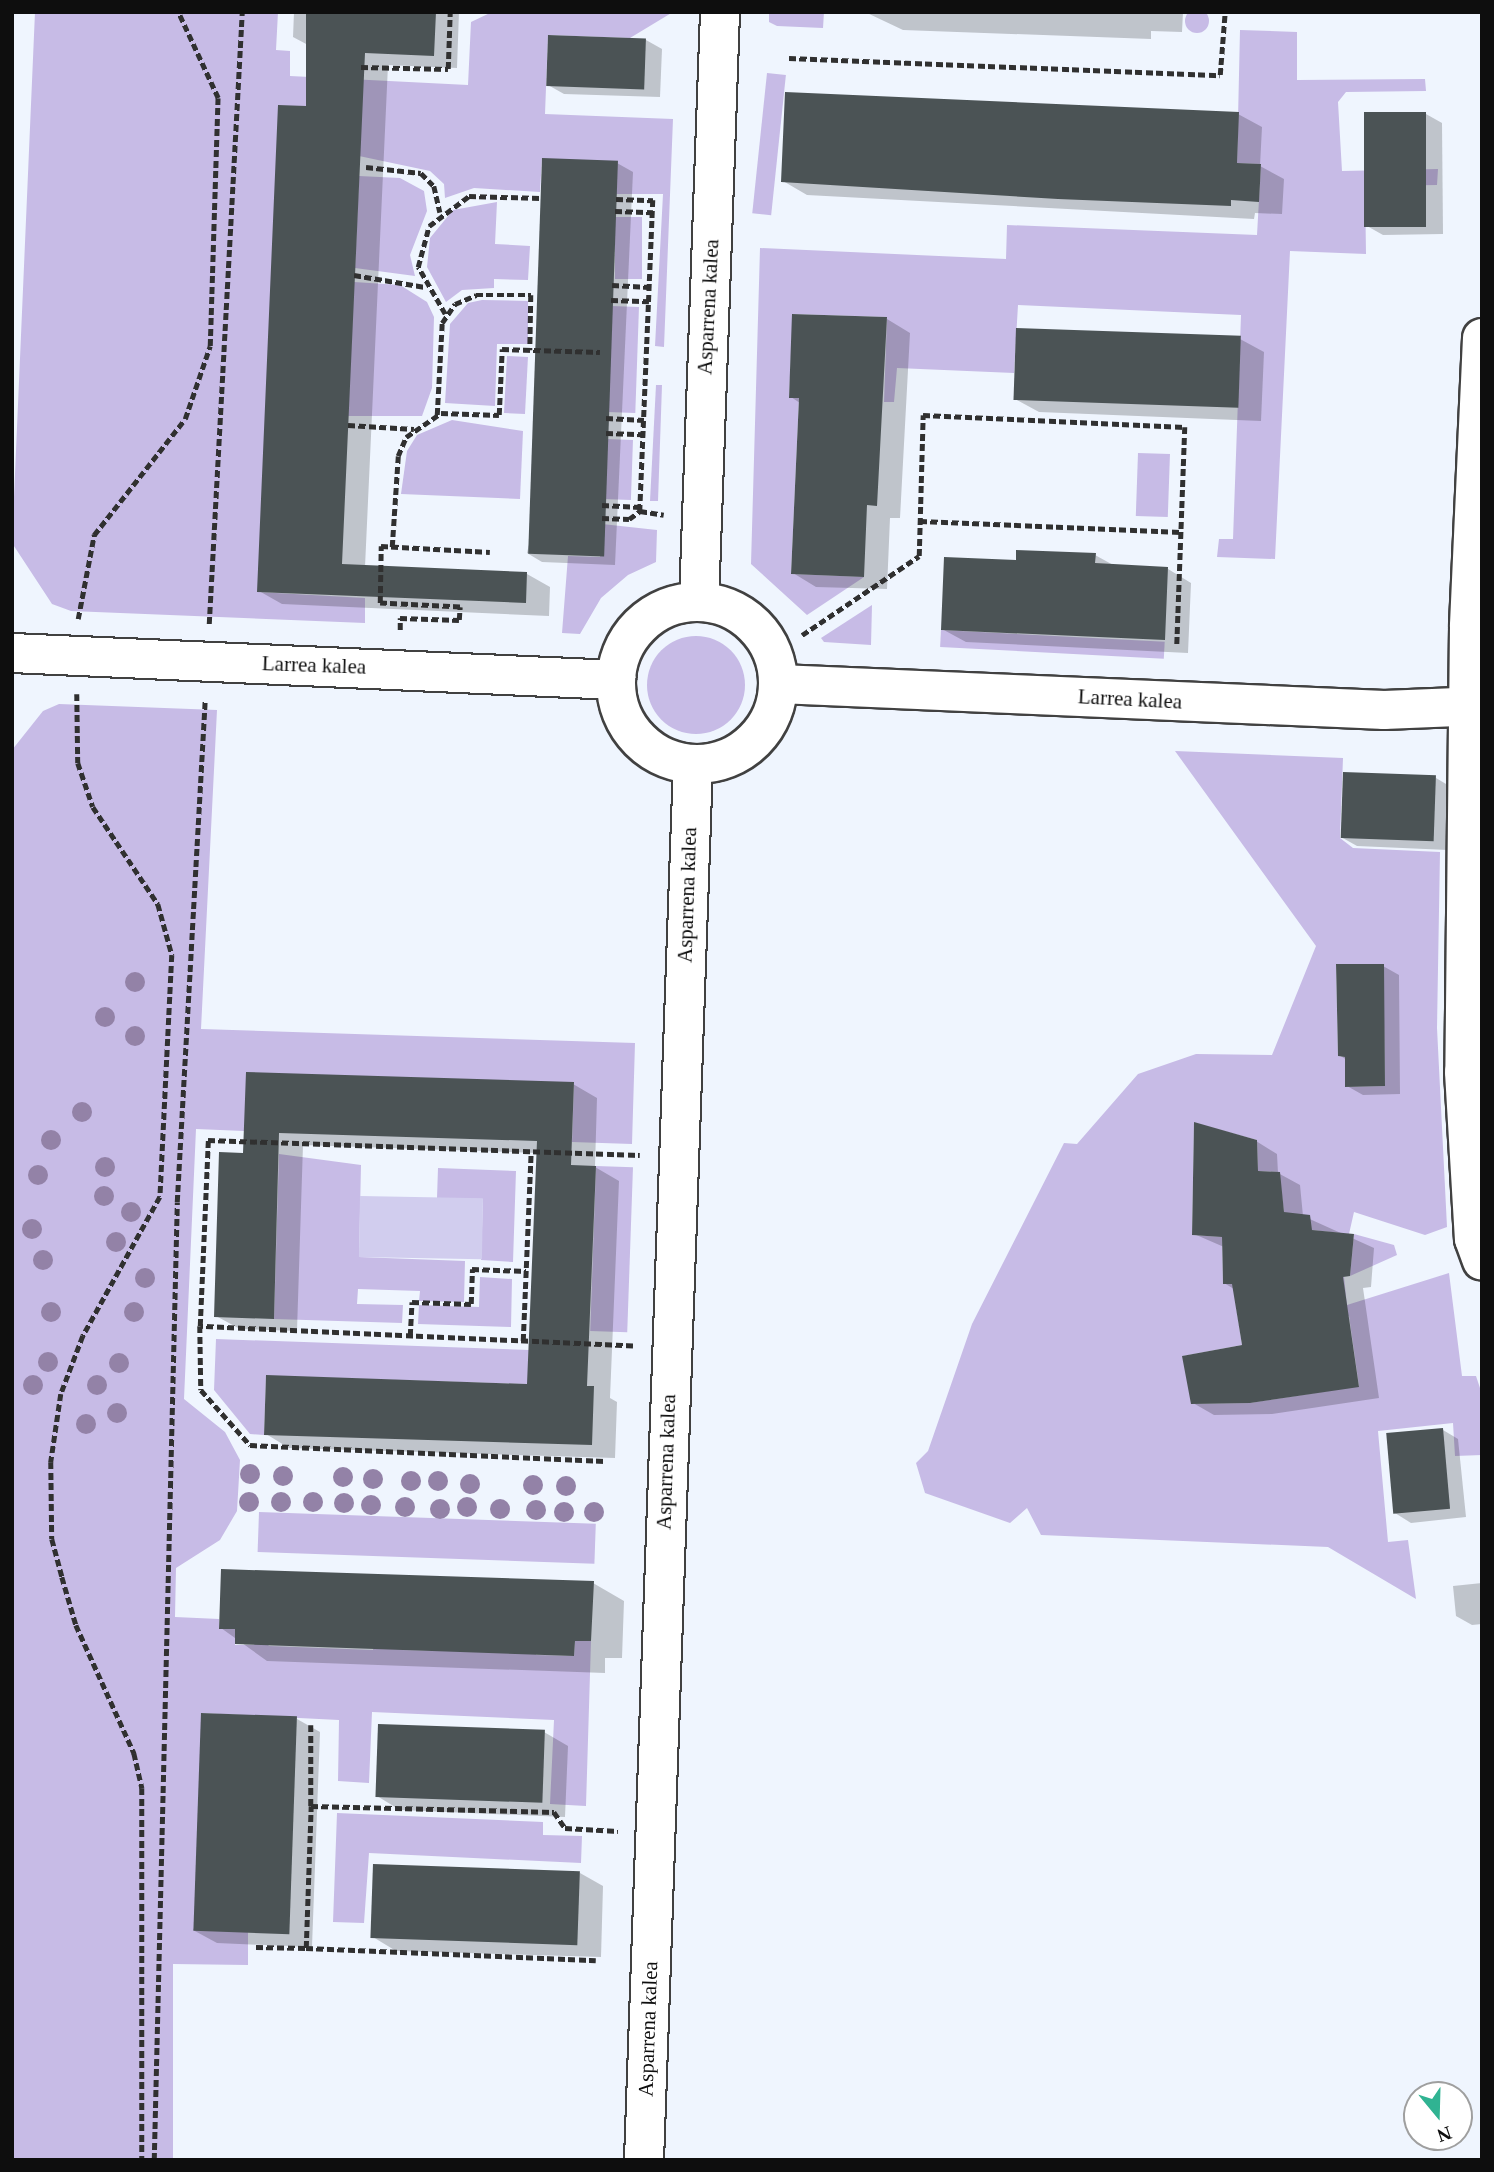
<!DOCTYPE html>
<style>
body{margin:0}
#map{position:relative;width:1494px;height:2172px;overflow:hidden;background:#eff5fe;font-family:Georgia,serif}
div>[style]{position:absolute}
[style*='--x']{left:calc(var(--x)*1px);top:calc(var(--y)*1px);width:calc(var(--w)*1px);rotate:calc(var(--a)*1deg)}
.green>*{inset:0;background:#c7bbe6;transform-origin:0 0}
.round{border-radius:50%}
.pitch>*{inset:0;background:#d1cdee;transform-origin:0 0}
.shadow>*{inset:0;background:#0003}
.building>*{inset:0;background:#4b5355;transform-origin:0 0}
.path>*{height:4.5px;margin-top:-2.25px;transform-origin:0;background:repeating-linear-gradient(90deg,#303030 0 7px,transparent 0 10.5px)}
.roads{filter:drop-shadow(2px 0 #414141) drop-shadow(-2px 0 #414141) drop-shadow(0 2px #414141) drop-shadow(0 -2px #414141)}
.minor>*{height:38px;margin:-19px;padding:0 19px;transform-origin:19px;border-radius:19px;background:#fff}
.minor>.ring{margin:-19px;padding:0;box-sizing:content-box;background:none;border:38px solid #fff;border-radius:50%}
.trees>*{width:20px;height:20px;margin:-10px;border-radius:50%;background:#9382a7}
span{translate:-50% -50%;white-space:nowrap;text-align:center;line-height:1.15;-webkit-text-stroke:7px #fff;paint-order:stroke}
.street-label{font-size:21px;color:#0e0e0e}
.frame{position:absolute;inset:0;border:14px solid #0e0e0e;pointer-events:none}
.north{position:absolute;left:1403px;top:2081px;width:70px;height:70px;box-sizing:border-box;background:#fff;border:2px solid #9f9f9f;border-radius:50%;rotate:161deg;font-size:19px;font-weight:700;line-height:28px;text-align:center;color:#0e0e0e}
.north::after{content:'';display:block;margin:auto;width:24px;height:32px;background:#30b392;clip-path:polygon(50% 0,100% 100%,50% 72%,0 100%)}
</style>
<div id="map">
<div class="green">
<i class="round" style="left:1185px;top:9px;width:24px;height:24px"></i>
<i style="clip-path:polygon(35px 12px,278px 12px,276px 50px,290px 51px,290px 76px,468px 85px,471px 22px,492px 12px,673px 12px,630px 38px,548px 35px,545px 114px,673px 119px,664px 347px,655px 346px,663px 194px,616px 194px,542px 158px,540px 192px,474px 188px,445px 198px,444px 184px,430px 171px,359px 156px,258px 592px,365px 598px,365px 623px,71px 611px,52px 604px,12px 543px)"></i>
<i style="clip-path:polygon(769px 12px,824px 12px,823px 28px,777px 26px,769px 22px)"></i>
<i style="clip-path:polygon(1240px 30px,1297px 32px,1297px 80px,1425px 79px,1426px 91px,1346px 92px,1338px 102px,1342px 171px,1438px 169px,1437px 185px,1365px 186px,1366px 254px,1290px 251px,1275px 559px,1217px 557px,1219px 539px,1233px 539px,1241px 315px,1018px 305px,1014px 373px,897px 368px,894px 402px,884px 402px,887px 317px,793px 314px,789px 398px,799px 398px,791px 574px,864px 577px,807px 615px,751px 564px,760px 248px,1006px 259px,1007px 225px,1257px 235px,1261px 164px,1237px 163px)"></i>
<i style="left:767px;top:73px;width:19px;height:141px;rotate:6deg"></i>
<i style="clip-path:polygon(359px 176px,400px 178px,424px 191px,427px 211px,410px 255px,415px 276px,355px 268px)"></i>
<i style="clip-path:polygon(497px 202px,495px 244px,530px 246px,528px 280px,494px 279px,494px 288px,462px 290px,446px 302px,427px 267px,430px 238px,453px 210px)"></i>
<i style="left:615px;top:217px;width:27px;height:62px"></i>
<i style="clip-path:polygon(354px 282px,400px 285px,427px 302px,434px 317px,432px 388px,422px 416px,348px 416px)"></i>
<i style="clip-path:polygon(482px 300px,528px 301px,528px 344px,497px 344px,495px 406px,445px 403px,450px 324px,468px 303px)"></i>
<i style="left:611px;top:306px;width:28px;height:106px;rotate:2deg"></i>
<i style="left:507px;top:356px;width:21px;height:57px;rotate:3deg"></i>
<i style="clip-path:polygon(656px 385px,662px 385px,658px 501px,650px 501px)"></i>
<i style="clip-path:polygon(452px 420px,523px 431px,520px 499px,401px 494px,407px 451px,417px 435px)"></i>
<i style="left:605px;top:439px;width:28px;height:60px;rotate:2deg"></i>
<i style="left:1138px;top:453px;width:32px;height:63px;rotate:2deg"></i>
<i style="clip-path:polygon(602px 524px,657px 530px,656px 562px,628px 575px,601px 598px,580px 634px,562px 633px,568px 556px,600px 557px)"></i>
<i style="clip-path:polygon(872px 605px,871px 645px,824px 642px,821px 638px)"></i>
<i style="left:941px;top:630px;width:224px;height:17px;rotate:3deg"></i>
<i class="round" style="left:647px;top:636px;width:98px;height:98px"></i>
<i style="clip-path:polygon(59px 704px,217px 710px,201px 1029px,635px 1043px,632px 1144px,572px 1142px,574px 1083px,244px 1131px,196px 1129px,184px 1399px,225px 1432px,240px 1460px,237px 1511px,220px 1540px,176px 1568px,175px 1617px,219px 1619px,219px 1629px,235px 1629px,235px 1645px,254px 1645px,255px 1630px,269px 1646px,373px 1650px,374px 1634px,402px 1635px,402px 1650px,440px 1651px,536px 1639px,536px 1655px,574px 1656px,575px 1641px,591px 1641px,586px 1806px,550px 1804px,554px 1720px,372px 1712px,369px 1783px,338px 1781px,339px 1720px,201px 1713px,248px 1933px,248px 1965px,173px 1964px,173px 2160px,12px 2160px,12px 750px,43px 711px)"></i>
<i style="clip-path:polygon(evenodd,1175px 751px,1343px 758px,1340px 838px,1353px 848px,1440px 852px,1437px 1028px,1447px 1227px,1425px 1235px,1354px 1212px,1349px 1234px,1312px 1230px,1284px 1212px,1279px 1172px,1258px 1171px,1257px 1140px,1194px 1123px,1192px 1235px,1222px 1237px,1223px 1284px,1344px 1277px,1347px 1305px,1449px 1273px,1462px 1376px,1476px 1376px,1482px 1394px,1482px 1455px,1455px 1456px,1453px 1423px,1378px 1431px,1388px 1542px,1408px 1540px,1416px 1599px,1328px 1547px,1041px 1535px,1027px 1508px,1010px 1523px,925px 1493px,916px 1463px,928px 1451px,972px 1324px,1064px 1143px,1077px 1144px,1138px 1074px,1196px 1054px,1272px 1055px,1316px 946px,1175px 751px,1383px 964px,1385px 1086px,1345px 1087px,1345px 1057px,1338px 1056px,1336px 965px,1383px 964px,1175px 751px,1236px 1306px,1301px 1323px,1349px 1316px,1359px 1386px,1250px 1403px,1192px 1404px,1183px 1356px,1242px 1345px,1236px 1306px)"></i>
<i style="clip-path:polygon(279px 1154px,361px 1165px,359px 1257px,465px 1261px,464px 1302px,419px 1301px,420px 1291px,358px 1289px,357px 1304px,403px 1305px,402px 1323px,274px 1319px)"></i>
<i style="left:596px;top:1166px;width:37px;height:165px;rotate:2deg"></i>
<i style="clip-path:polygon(438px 1168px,516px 1171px,513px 1262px,481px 1260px,483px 1199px,437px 1198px)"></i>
<i style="clip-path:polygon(1354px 1234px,1394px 1245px,1397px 1255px,1350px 1276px)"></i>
<i style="clip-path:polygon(480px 1277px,512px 1279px,511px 1327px,418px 1324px,419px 1305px,479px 1307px)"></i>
<i style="clip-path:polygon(216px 1339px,529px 1350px,528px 1384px,266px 1376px,264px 1435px,250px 1434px,214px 1390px)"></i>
<i style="left:259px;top:1512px;width:337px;height:40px;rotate:2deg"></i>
<i style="clip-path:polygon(337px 1813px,543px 1822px,543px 1835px,582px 1836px,581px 1863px,369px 1853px,364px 1923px,333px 1922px)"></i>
</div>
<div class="pitch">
<i style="left:360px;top:1196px;width:123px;height:61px;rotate:1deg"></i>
</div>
<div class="shadow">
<i style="clip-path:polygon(294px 12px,459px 12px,457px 68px,388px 65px,365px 567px,527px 574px,550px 587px,549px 616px,282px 604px,259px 591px,308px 108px,308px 45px,293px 37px)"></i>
<i style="clip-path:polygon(865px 12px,1183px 12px,1182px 32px,1151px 31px,1151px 39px,903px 30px)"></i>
<i style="clip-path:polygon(646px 40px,662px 49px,660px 97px,564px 94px,548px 85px)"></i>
<i style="clip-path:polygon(1238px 114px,1262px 127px,1260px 166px,1284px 179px,1282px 214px,1255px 213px,1254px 219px,807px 195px,783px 181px)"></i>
<i style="clip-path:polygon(1426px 114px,1442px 123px,1443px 234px,1383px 235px,1367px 226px)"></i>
<i style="clip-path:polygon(617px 163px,633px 172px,615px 565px,542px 562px,527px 553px)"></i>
<i style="clip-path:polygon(887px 319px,910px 333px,900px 518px,890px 518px,887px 589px,816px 587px,793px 573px,800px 403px,791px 397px)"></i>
<i style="clip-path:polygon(1240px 339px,1264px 352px,1261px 421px,1039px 412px,1015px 399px)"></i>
<i style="clip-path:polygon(1095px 555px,1115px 566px,1168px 569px,1191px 583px,1188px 653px,966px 642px,942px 629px,1018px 561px)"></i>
<i style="clip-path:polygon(1436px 778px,1451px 787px,1448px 850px,1357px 846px,1341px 837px)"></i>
<i style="clip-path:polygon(1383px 966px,1399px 975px,1400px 1094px,1363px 1095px,1347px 1086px,1347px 1060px,1339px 1055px)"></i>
<i style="clip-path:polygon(248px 1074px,573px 1084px,597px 1098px,595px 1167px,619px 1181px,610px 1398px,617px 1402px,615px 1458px,289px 1448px,266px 1434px,529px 1386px,538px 1153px,303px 1145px,297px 1331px,240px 1329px,216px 1316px,245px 1155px)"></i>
<i style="clip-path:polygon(1256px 1141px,1277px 1154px,1278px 1173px,1300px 1185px,1303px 1216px,1374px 1248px,1371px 1287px,1363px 1288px,1379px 1398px,1272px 1414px,1214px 1415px,1193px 1403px,1244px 1347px,1234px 1289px,1224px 1283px,1224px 1247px,1194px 1234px)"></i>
<i style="clip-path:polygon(1443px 1430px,1458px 1439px,1466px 1517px,1411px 1523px,1395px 1513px)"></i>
<i style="clip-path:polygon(593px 1583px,624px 1601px,622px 1658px,605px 1658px,605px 1673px,267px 1661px,221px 1628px)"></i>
<i style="clip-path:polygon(1482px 1583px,1482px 1624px,1472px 1625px,1456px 1616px,1453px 1586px)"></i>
<i style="clip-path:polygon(297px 1719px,320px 1732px,312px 1947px,217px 1943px,193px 1930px)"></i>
<i style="clip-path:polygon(544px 1732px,568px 1746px,565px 1817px,400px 1810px,377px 1796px)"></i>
<i style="clip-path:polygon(580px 1873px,603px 1886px,601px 1957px,396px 1951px,373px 1937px)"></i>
</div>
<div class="building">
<i style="clip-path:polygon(306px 12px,436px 12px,434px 56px,365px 53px,342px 564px,527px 572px,526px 603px,257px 592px,278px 105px,306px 106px)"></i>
<i style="left:548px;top:35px;width:98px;height:51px;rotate:2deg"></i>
<i style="clip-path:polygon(785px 92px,1239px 112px,1237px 163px,1261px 164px,1259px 202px,1231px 200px,1231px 206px,1058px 199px,781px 182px)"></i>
<i style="left:1364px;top:112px;width:62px;height:115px"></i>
<i style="left:542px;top:158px;width:76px;height:396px;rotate:2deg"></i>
<i style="clip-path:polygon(792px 314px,887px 317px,877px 506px,867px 505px,864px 577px,791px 574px,799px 398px,789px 398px)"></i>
<i style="left:1016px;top:328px;width:225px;height:72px;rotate:2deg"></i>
<i style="clip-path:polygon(1016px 550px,1096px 553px,1095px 563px,1168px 567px,1165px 640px,941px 630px,944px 557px,1016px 560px)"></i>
<i style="left:1343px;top:772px;width:93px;height:66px;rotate:2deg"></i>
<i style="clip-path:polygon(1336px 964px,1384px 964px,1385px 1086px,1345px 1087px,1345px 1057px,1338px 1056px)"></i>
<i style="clip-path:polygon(246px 1072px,574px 1082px,571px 1165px,596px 1166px,587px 1386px,594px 1386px,592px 1445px,264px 1435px,266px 1375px,527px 1384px,537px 1141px,279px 1133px,274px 1319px,214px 1317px,219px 1152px,243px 1153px)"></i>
<i style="clip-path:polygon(1194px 1122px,1257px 1140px,1258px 1171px,1280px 1172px,1284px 1212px,1310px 1215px,1312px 1230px,1354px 1234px,1350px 1276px,1343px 1277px,1359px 1387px,1250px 1403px,1191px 1404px,1182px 1356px,1242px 1345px,1232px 1284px,1223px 1284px,1222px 1237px,1192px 1235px)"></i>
<i style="left:1443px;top:1428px;width:81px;height:57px;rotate:85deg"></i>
<i style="clip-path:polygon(221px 1569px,594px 1581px,591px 1641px,575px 1641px,574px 1656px,235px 1644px,235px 1629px,219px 1629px)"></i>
<i style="left:201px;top:1713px;width:96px;height:218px;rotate:2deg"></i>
<i style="left:378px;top:1724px;width:167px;height:73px;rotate:2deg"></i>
<i style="left:373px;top:1864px;width:207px;height:74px;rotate:2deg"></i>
</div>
<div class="path">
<i style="--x:789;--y:58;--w:431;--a:2.3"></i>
<i style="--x:1220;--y:75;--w:63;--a:-85.5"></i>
<i style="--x:361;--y:67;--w:87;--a:1.3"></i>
<i style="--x:448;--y:69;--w:57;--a:-88"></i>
<i style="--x:366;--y:167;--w:55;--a:6.2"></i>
<i style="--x:421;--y:173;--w:18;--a:45"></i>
<i style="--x:434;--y:186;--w:27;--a:77"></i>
<i style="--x:616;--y:199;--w:37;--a:2"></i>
<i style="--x:653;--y:200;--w:311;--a:92.4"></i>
<i style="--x:640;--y:511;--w:24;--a:9"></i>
<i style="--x:615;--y:211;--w:38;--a:2"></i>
<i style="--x:354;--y:275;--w:72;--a:9.6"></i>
<i style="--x:612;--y:285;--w:37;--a:3"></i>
<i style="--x:611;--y:300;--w:38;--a:2"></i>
<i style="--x:445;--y:314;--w:54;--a:-119.9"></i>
<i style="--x:418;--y:267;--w:42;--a:-75"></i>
<i style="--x:429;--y:226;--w:50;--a:-36.9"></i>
<i style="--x:469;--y:196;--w:71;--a:1.6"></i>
<i style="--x:437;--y:415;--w:92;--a:-86.9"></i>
<i style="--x:442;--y:323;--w:23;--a:-56"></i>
<i style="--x:455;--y:304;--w:23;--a:-23"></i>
<i style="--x:476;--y:295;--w:55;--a:0"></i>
<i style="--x:531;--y:295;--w:55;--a:91"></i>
<i style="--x:606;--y:418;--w:38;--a:3"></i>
<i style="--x:348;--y:425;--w:66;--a:3.5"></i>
<i style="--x:606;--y:433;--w:37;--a:2"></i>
<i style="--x:602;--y:505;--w:38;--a:3"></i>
<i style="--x:602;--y:518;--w:27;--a:2"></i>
<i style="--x:629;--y:519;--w:14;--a:-36"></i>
<i style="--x:920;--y:521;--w:261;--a:2.4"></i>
<i style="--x:392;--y:547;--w:91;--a:-86.2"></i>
<i style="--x:398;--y:456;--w:21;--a:-67"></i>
<i style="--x:406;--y:437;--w:42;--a:-34.4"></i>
<i style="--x:441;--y:413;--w:58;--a:2"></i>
<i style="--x:499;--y:415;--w:66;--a:-87.4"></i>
<i style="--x:502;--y:349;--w:98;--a:1.8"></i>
<i style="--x:78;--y:619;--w:86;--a:-79.2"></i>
<i style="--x:94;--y:535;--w:147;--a:-51.9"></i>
<i style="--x:185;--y:419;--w:77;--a:-71.1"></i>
<i style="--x:210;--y:346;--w:248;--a:-88.2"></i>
<i style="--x:218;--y:98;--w:95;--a:-114.9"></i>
<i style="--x:209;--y:624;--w:613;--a:-86.91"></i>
<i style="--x:400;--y:630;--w:12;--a:-90"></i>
<i style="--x:400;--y:618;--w:59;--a:1.9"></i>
<i style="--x:459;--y:620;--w:13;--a:-86"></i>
<i style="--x:460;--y:607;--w:80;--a:-177.1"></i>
<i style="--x:380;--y:603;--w:57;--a:-89"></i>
<i style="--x:381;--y:546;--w:109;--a:3.2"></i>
<i style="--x:802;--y:635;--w:141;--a:-34"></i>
<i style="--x:919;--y:556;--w:141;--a:-88.4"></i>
<i style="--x:923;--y:415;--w:262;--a:2.6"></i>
<i style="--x:1185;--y:427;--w:220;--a:92.1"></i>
<i style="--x:77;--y:694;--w:69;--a:89.2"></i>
<i style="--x:78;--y:763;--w:46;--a:71.2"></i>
<i style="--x:93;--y:807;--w:117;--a:56.2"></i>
<i style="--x:158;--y:904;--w:53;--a:74.6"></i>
<i style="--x:172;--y:955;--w:242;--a:92.8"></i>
<i style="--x:160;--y:1197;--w:159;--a:119"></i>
<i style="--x:83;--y:1336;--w:62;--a:110.8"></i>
<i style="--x:61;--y:1394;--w:69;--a:98.4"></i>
<i style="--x:51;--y:1462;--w:77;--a:89.3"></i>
<i style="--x:52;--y:1539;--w:39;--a:75"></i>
<i style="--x:62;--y:1577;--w:50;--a:73.7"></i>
<i style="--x:76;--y:1625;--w:141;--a:65.6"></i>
<i style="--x:134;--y:1753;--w:36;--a:77"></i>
<i style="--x:142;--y:1788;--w:372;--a:90"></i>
<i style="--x:200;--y:1326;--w:64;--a:89.1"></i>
<i style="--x:201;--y:1390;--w:74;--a:48.3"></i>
<i style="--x:250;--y:1445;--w:355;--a:2.6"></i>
<i style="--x:410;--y:1336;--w:34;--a:-87"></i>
<i style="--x:412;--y:1302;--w:59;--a:1.9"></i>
<i style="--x:471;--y:1304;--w:35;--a:-88"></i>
<i style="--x:472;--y:1269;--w:54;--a:2.1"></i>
<i style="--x:523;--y:1341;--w:189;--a:-87.6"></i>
<i style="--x:633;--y:1346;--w:433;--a:-177.4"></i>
<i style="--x:200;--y:1326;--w:186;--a:-87.5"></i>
<i style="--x:208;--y:1140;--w:432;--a:2"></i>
<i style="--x:311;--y:1725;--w:81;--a:90"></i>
<i style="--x:311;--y:1806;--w:243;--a:1.4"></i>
<i style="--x:554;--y:1812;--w:19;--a:55"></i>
<i style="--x:565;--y:1828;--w:53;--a:3.2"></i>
<i style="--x:256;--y:1947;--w:50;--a:1.1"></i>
<i style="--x:306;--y:1948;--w:142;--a:-88"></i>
<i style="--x:306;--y:1948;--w:290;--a:2.4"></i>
<i style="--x:154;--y:2160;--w:958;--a:-88.62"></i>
<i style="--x:177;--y:1202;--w:504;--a:-86.81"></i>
</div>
<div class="roads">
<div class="minor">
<i style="--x:1482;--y:338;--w:289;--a:92.6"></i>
<i style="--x:1469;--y:627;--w:445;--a:90.6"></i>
<i style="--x:1464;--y:1072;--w:167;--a:86.6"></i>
<i style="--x:1474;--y:1239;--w:23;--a:70"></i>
<i style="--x:699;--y:602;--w:590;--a:-87.96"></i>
<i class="ring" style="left:616px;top:602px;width:124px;height:124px"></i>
<i style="--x:12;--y:653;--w:605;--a:2.56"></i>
<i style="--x:779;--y:684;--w:606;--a:2.46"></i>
<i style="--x:1384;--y:710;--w:98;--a:-2.3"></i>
<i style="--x:644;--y:2160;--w:1397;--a:-87.99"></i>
</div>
</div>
<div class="trees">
<i style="left:135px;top:982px"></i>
<i style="left:105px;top:1017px"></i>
<i style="left:135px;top:1036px"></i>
<i style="left:82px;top:1112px"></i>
<i style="left:51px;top:1140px"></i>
<i style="left:105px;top:1167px"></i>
<i style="left:38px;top:1175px"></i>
<i style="left:104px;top:1196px"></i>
<i style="left:131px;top:1212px"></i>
<i style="left:32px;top:1229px"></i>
<i style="left:116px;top:1242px"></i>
<i style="left:43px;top:1260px"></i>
<i style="left:145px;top:1278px"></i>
<i style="left:51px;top:1312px"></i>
<i style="left:134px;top:1312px"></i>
<i style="left:48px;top:1362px"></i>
<i style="left:119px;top:1363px"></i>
<i style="left:33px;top:1385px"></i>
<i style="left:97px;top:1385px"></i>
<i style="left:117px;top:1413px"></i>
<i style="left:86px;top:1424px"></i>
<i style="left:250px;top:1474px"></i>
<i style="left:283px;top:1476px"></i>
<i style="left:343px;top:1477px"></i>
<i style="left:373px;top:1479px"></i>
<i style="left:411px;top:1481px"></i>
<i style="left:438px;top:1481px"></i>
<i style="left:470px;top:1484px"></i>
<i style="left:533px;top:1485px"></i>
<i style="left:566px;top:1486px"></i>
<i style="left:249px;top:1502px"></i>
<i style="left:281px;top:1502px"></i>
<i style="left:313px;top:1502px"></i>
<i style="left:344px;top:1503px"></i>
<i style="left:371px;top:1505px"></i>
<i style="left:405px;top:1507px"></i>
<i style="left:467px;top:1507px"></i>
<i style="left:440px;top:1509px"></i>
<i style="left:500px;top:1509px"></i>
<i style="left:536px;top:1510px"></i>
<i style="left:564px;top:1512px"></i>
<i style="left:594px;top:1512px"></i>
</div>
<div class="street-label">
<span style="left:708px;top:307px;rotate:-87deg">Asparrena kalea</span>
<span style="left:314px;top:665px;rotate:2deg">Larrea kalea</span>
<span style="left:1130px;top:699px;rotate:3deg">Larrea kalea</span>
<span style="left:687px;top:895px;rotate:-88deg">Asparrena kalea</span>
<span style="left:666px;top:1462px;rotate:-88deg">Asparrena kalea</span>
<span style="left:648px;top:2029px;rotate:-88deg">Asparrena kalea</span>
</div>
<div class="frame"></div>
<div class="north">N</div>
</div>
